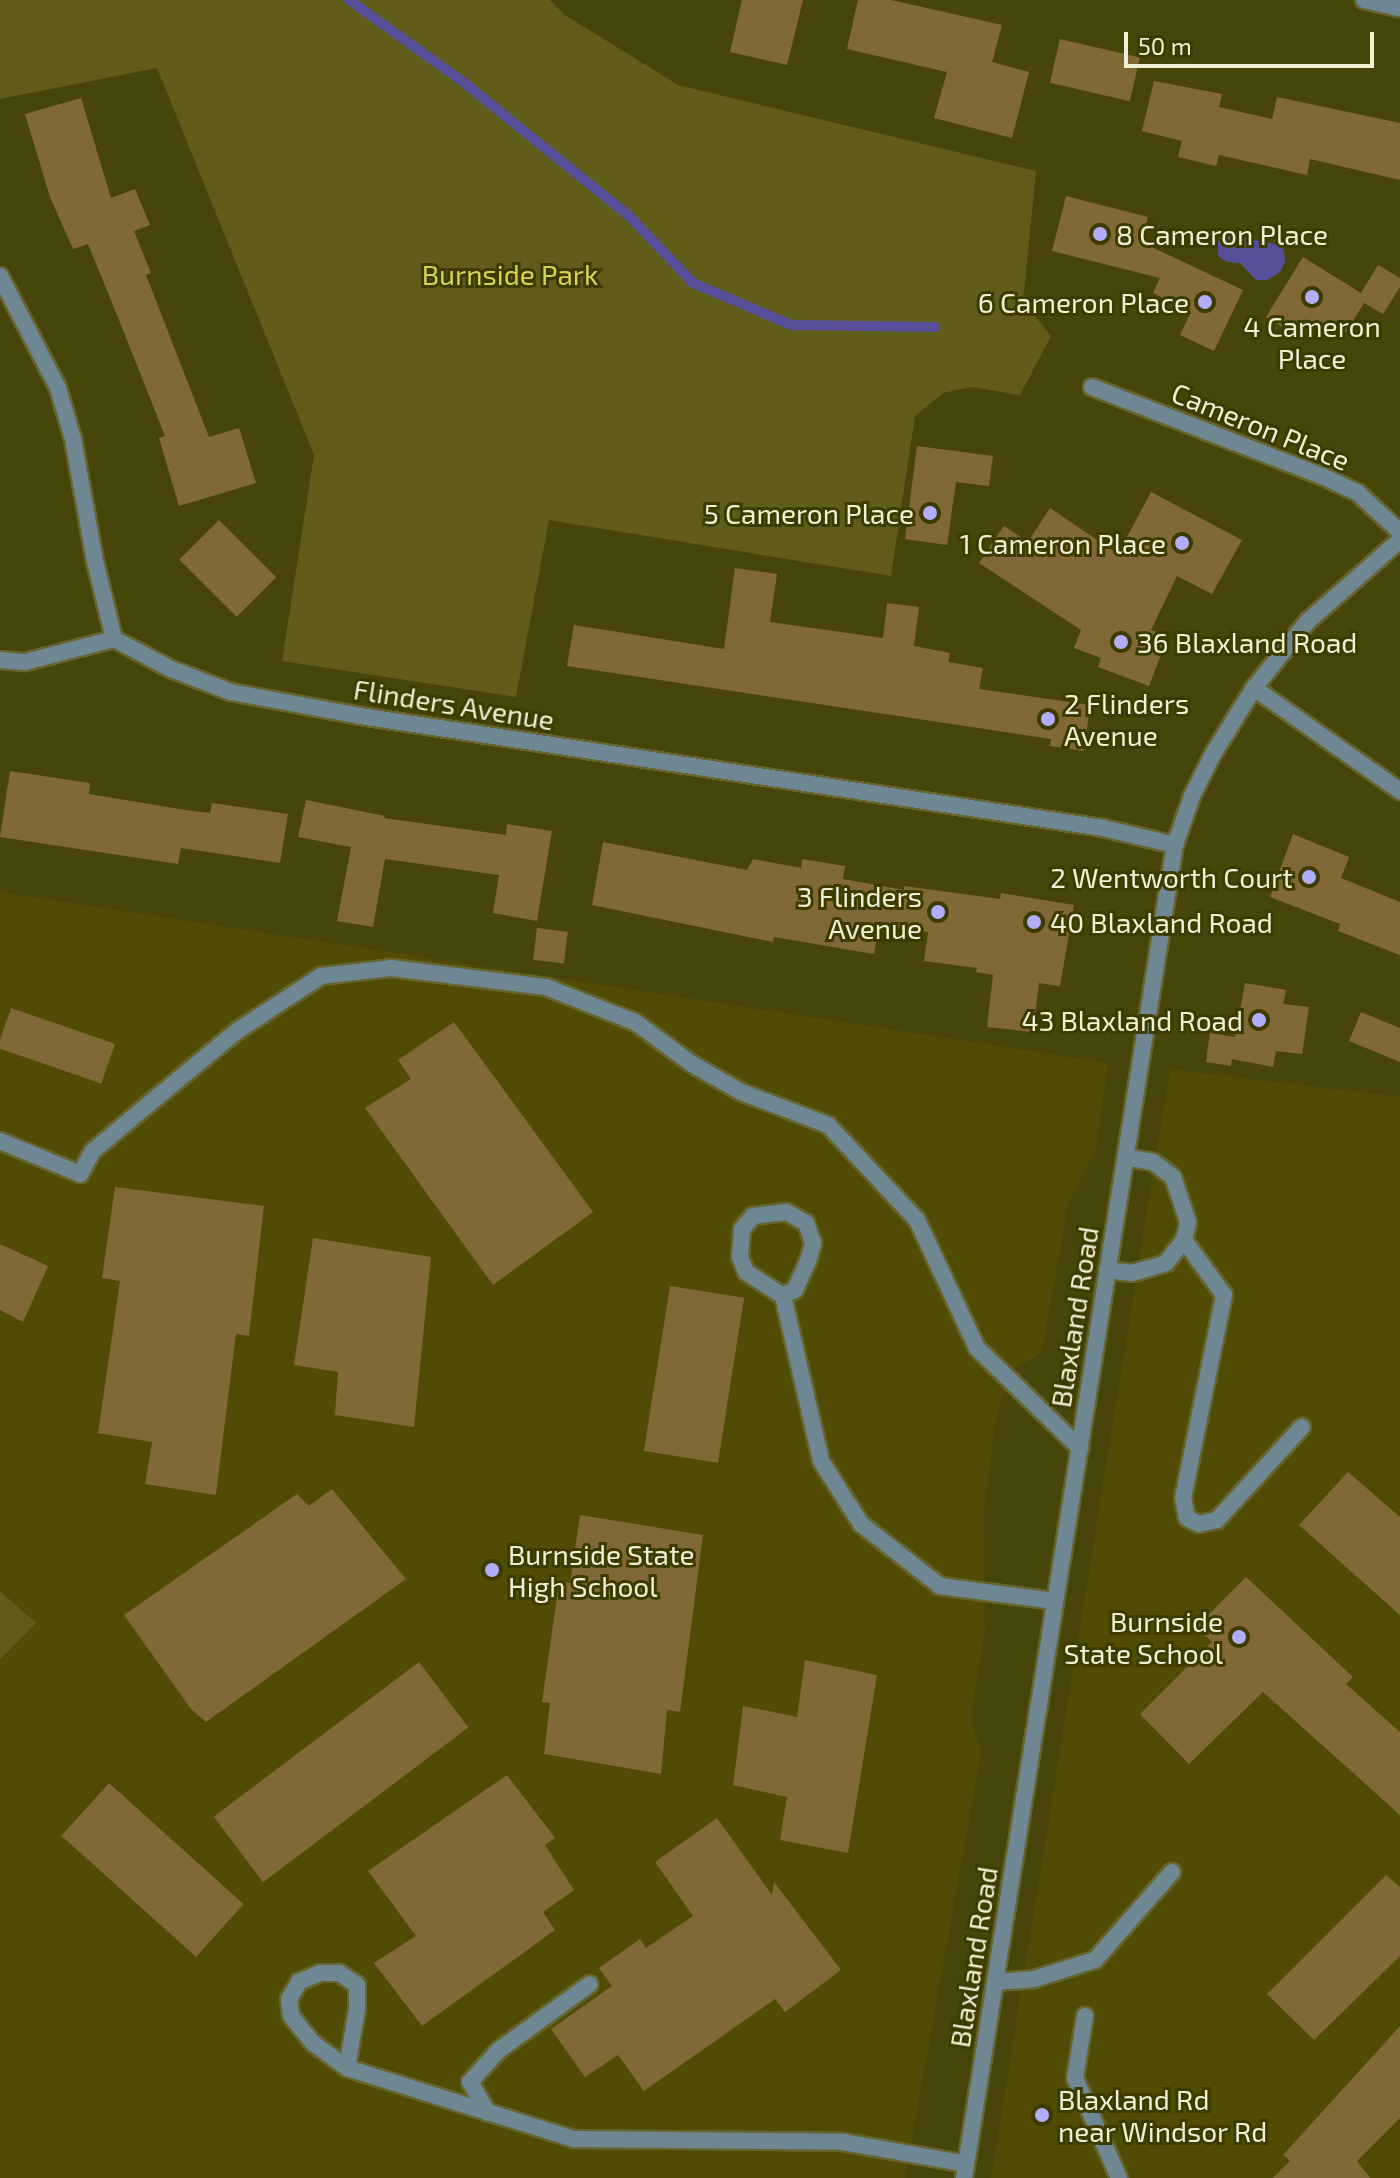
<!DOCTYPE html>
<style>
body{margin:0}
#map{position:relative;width:1400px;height:2178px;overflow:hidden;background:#48450b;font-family:"Exo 2",sans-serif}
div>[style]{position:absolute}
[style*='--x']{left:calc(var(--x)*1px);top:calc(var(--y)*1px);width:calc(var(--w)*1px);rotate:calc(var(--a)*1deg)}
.built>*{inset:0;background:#504c03}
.green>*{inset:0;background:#605c1a}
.water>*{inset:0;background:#584f9b}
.stream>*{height:10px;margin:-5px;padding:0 5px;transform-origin:5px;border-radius:5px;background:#584f9b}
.building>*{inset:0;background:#806936;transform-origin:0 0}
.roads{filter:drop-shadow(2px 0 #66642f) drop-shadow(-2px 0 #66642f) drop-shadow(0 2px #66642f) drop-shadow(0 -2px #66642f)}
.service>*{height:16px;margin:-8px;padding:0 8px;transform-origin:8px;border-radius:8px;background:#6e8793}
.minor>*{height:16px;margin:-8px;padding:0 8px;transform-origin:8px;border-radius:8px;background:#6e8793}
.tertiary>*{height:16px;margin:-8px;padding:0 8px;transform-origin:8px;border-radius:8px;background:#6e8793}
.dots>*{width:22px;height:22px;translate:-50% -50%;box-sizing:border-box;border:4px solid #3e3b00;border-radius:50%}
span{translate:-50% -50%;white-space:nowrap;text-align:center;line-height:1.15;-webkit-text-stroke:6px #3e3b00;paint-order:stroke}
.poi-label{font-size:28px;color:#f0f0d3}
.left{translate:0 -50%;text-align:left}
.right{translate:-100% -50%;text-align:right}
.park-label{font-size:28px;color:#dad352}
.street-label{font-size:28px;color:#f0f0d3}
.scale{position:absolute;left:1124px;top:32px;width:250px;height:36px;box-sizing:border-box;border:4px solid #f0f0d3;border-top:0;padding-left:10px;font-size:24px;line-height:28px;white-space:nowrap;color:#f0f0d3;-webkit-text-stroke:6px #3e3b00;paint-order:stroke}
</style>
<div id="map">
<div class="built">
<i style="clip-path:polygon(0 892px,1108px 1063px,1096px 1148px,1068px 1204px,1042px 1352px,1013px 1370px,996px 1415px,984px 1511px,985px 1629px,971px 1718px,981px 1753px,905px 2178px,0 2178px)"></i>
<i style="clip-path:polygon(1170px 1069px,1400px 1097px,1400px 2178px,991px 2178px)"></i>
</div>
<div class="green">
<i style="clip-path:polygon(0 0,550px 0,565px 15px,678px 85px,1036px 171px,1023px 302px,1051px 336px,1020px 395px,972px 387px,943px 393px,915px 416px,891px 576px,549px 520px,516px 697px,282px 661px,314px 455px,157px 68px,0 99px)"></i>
<i style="clip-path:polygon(0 1591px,36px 1623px,0 1660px)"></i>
</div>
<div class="water">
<i style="clip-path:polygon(1228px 233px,1243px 233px,1254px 240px,1280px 245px,1284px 250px,1285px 262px,1280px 272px,1267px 280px,1256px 280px,1240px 263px,1227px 262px,1218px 256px,1218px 241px)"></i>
</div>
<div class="stream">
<i style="--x:349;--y:0;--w:140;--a:35.7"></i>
<i style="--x:463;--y:82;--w:213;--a:38.9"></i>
<i style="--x:629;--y:216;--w:93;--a:46.3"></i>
<i style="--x:693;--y:283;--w:107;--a:23.2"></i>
<i style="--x:791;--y:325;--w:144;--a:0.8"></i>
</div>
<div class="building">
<i style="clip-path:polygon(742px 0,803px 0,787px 65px,730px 52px)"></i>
<i style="clip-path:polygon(858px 0,891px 0,1002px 25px,992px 62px,1029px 72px,1012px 138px,934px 118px,947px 72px,847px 49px)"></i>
<i style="left:1060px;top:39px;width:82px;height:45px;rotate:13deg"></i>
<i style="clip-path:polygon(1154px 81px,1222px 94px,1219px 107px,1272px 119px,1277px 97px,1400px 123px,1400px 180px,1310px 159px,1307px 175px,1219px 155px,1216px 166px,1178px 157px,1182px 141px,1142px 131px)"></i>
<i style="clip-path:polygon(81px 98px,111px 198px,135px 189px,150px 225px,134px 231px,151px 273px,146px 275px,209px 437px,239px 428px,256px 483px,179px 506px,159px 438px,165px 436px,117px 315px,88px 244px,73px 249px,50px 197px,25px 114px)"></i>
<i style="clip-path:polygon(1066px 196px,1148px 217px,1141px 242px,1243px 290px,1214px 351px,1180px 335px,1191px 312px,1153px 293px,1160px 278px,1052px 251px)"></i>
<i style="clip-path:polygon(1303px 257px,1361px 293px,1378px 265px,1400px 278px,1400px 287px,1383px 314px,1364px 303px,1341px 340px,1306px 319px,1296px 335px,1266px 317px)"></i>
<i style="clip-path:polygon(917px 446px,993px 456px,989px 486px,956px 482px,947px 545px,905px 539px)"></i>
<i style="clip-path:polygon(1151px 492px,1242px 540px,1212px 594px,1177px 576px,1151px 630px,1168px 636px,1149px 686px,1098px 667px,1101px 658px,1074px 648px,1081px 630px,979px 563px,1004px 526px,1028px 542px,1050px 508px,1118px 554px)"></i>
<i style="left:219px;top:520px;width:81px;height:56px;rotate:45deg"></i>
<i style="clip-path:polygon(735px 568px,777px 574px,770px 622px,883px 638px,887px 603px,919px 607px,914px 646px,950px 653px,948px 662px,983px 668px,979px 689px,1090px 705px,1084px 751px,1050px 746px,1051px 739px,567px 666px,574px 625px,724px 649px)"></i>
<i style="clip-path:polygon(10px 771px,90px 783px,89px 794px,186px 810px,210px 813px,212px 803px,288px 814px,280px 863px,181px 848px,178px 864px,0 837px)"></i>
<i style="clip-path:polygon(306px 800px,385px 816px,384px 818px,506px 835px,507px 824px,552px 831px,537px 921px,493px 913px,499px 875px,385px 859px,373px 927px,337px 921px,351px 847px,298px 837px)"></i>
<i style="clip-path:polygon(1293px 834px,1349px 857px,1341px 878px,1400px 902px,1400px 955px,1338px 931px,1340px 924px,1270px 897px)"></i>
<i style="clip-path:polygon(603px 842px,747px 870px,753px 859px,801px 868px,802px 859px,845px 866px,843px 879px,904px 890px,904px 886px,1000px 899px,1001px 893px,1074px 905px,1060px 986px,1039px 983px,1033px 1032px,987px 1027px,993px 975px,976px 972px,977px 968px,924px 961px,928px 932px,879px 926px,874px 954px,774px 937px,773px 942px,592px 905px)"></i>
<i style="left:537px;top:928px;width:31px;height:32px;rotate:7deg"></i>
<i style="clip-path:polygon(1245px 983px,1286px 990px,1283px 1004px,1309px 1007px,1302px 1054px,1276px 1051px,1273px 1067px,1232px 1059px,1231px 1066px,1206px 1062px,1210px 1033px,1235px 1037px)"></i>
<i style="left:11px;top:1008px;width:110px;height:42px;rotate:19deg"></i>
<i style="clip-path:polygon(1361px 1012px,1400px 1028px,1400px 1062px,1349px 1041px)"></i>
<i style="clip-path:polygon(454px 1022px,593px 1212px,493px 1285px,365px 1108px,411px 1079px,398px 1060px)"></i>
<i style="clip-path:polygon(115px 1187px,264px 1206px,249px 1336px,236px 1334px,216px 1495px,145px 1484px,152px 1442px,98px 1433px,120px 1281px,102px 1278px)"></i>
<i style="clip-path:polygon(313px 1238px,431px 1257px,414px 1427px,335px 1415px,338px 1372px,294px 1365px)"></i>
<i style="clip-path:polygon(0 1244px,48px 1266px,23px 1322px,0 1310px)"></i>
<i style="left:670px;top:1286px;width:75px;height:167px;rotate:9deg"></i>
<i style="clip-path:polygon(1348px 1472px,1400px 1517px,1400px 1615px,1299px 1525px)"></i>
<i style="clip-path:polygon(332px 1489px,406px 1579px,206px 1722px,191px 1709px,124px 1615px,297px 1494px,309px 1506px)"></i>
<i style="clip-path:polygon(580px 1515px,703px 1535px,680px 1712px,667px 1710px,661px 1774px,544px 1754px,550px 1703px,542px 1702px,559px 1583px,570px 1583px)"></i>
<i style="clip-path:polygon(1246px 1577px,1353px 1677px,1346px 1684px,1400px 1732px,1400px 1815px,1263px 1692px,1189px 1764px,1140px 1714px,1212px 1642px,1196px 1627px)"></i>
<i style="clip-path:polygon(805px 1660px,877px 1675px,848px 1853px,780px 1840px,787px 1797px,733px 1785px,743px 1706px,797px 1717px)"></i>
<i style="left:419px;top:1662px;width:82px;height:257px;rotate:53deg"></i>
<i style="clip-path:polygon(507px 1775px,555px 1838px,545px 1845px,574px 1890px,543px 1912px,555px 1930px,422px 2026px,374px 1963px,416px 1936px,368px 1871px)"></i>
<i style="left:109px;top:1783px;width:181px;height:71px;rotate:42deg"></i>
<i style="clip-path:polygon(717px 1818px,772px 1895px,774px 1882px,841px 1970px,785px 2012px,775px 1999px,644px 2091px,618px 2055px,585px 2077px,551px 2029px,612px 1986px,599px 1968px,640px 1939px,646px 1948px,693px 1916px,655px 1862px)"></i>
<i style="clip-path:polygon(1386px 1875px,1400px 1887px,1400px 1956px,1314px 2040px,1267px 1994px)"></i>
<i style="clip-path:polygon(1400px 2026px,1400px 2118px,1357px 2161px,1370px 2178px,1273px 2178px,1290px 2161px,1283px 2155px)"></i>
</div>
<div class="roads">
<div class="service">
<i style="--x:0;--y:1141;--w:87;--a:22.4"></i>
<i style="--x:80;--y:1174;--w:26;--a:-61"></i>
<i style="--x:93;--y:1151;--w:82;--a:-40.1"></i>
<i style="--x:156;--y:1098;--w:105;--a:-39.6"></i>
<i style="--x:237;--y:1031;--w:100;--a:-33.2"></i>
<i style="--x:321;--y:976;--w:70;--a:-6.5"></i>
<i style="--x:391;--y:968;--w:156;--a:7"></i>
<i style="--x:546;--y:987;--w:96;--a:21.5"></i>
<i style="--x:635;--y:1022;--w:71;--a:36.4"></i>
<i style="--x:692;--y:1064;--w:56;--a:29.7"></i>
<i style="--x:741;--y:1092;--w:93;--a:20.8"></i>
<i style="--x:828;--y:1125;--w:130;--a:46.9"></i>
<i style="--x:917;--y:1220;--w:141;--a:64.9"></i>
<i style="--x:977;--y:1348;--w:144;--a:44.2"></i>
<i style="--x:1184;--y:1240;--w:68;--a:54"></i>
<i style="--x:1224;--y:1295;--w:207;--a:101.4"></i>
<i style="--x:1183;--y:1498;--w:20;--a:79"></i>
<i style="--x:1187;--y:1518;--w:13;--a:27"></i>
<i style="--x:1199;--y:1524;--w:18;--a:-13"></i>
<i style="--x:1217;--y:1520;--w:126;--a:-47.6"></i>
<i style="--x:783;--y:1296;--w:13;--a:-27"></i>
<i style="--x:795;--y:1290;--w:32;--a:-66"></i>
<i style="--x:808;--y:1261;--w:19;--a:-74"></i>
<i style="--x:813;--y:1243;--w:21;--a:-109"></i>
<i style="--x:806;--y:1223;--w:23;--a:-151"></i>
<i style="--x:786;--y:1212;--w:33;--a:173"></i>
<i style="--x:753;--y:1216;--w:17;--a:130"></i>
<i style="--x:742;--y:1229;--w:28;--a:94"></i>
<i style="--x:740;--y:1257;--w:16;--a:68"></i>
<i style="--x:746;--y:1272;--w:44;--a:33"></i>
<i style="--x:783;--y:1296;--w:169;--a:77"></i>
<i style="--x:821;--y:1461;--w:75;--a:57.6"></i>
<i style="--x:861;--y:1524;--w:100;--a:38.1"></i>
<i style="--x:940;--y:1586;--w:115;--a:7.5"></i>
<i style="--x:995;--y:1982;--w:39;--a:-4"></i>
<i style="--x:1034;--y:1979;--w:64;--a:-17.3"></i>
<i style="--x:1095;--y:1960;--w:117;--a:-48.8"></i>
<i style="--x:1085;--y:2016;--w:63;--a:99.2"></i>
<i style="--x:1075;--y:2078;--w:109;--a:66.3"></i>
<i style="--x:347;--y:2068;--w:60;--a:-80.4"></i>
<i style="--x:357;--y:2009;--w:24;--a:-90"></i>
<i style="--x:357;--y:1985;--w:22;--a:-146"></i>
<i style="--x:339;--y:1973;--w:19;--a:180"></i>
<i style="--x:320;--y:1973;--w:23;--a:157"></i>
<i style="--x:299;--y:1982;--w:20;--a:120"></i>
<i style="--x:289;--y:1999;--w:17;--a:83"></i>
<i style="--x:291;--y:2016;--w:35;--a:51"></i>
<i style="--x:313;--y:2043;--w:42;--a:36.3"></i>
<i style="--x:347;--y:2068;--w:238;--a:17.4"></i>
<i style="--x:574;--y:2139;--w:269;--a:0.6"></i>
<i style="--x:843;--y:2142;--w:125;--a:10.1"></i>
<i style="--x:488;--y:2113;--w:36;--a:-120"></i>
<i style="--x:470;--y:2082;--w:43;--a:-47.8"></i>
<i style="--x:499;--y:2050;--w:112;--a:-36"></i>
</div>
<div class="minor">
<i style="--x:1364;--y:0;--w:37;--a:13"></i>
<i style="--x:0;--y:276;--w:126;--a:62.6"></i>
<i style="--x:58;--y:388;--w:53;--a:73.6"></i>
<i style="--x:73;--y:439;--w:124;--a:79.8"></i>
<i style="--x:95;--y:561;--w:80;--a:76.3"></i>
<i style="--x:114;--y:639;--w:64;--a:27.8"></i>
<i style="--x:171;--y:669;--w:64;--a:21"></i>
<i style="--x:231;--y:692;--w:131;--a:10.5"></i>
<i style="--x:360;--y:716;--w:751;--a:8.57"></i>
<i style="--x:1103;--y:828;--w:74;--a:13.3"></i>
<i style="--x:1092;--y:387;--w:247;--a:21.2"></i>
<i style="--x:1322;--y:476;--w:40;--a:25"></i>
<i style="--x:1358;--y:493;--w:57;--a:42.9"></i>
<i style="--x:0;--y:660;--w:25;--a:5"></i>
<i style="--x:25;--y:662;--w:92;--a:-14.5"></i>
<i style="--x:1254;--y:688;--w:179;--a:35.2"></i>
<i style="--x:1107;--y:1270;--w:25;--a:7"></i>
<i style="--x:1132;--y:1273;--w:35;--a:-16"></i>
<i style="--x:1166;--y:1263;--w:29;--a:-52"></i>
<i style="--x:1184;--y:1240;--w:18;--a:-77"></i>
<i style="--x:1188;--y:1222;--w:47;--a:-108.4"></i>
<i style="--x:1173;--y:1177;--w:25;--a:-143"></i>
<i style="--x:1153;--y:1162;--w:27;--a:-170"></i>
</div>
<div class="tertiary">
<i style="--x:964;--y:2178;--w:1350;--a:-81.01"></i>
<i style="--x:1175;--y:845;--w:52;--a:-70.9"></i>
<i style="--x:1192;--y:796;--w:47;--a:-63.4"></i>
<i style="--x:1213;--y:754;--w:78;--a:-58.2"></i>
<i style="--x:1254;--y:688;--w:85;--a:-51.2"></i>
<i style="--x:1307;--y:622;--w:124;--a:-41.4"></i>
</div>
</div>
<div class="dots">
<i style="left:1100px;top:234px;background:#b2adfa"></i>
<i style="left:1312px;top:297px;background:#b2adfa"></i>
<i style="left:1205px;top:302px;background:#b2adfa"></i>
<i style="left:930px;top:513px;background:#b2adfa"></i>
<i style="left:1182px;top:543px;background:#b2adfa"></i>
<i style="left:1121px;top:642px;background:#b2adfa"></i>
<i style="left:1048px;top:719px;background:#b2adfa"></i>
<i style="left:1309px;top:877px;background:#b2adfa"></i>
<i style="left:938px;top:912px;background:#b2adfa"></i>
<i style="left:1034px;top:922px;background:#b2adfa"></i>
<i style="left:1259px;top:1020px;background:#b2adfa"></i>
<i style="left:492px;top:1570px;background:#b2adfa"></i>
<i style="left:1239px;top:1637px;background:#b2adfa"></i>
<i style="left:1042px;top:2115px;background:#b2adfa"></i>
</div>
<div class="poi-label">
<span class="left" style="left:1116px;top:234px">8 Cameron Place</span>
<span class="right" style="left:1189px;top:302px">6 Cameron Place</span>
<span style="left:1312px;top:342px">4 Cameron<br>Place</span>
<span class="right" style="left:914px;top:513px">5 Cameron Place</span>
<span class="right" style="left:1166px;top:543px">1 Cameron Place</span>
<span class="left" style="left:1137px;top:642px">36 Blaxland Road</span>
<span class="left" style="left:1064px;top:719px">2 Flinders<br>Avenue</span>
<span class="right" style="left:1293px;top:877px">2 Wentworth Court</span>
<span class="right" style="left:922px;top:912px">3 Flinders<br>Avenue</span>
<span class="left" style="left:1050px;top:922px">40 Blaxland Road</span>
<span class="right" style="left:1243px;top:1020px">43 Blaxland Road</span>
<span class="left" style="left:508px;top:1570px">Burnside State<br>High School</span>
<span class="right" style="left:1223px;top:1637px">Burnside<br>State School</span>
<span class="left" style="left:1058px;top:2115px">Blaxland Rd<br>near Windsor Rd</span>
</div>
<div class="park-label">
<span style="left:510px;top:274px">Burnside Park</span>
</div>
<div class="street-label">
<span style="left:1261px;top:426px;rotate:22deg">Cameron Place</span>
<span style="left:454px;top:704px;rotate:9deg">Flinders Avenue</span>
<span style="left:1074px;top:1317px;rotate:-81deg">Blaxland Road</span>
<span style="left:973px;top:1957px;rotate:-81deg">Blaxland Road</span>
</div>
<div class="scale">50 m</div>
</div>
